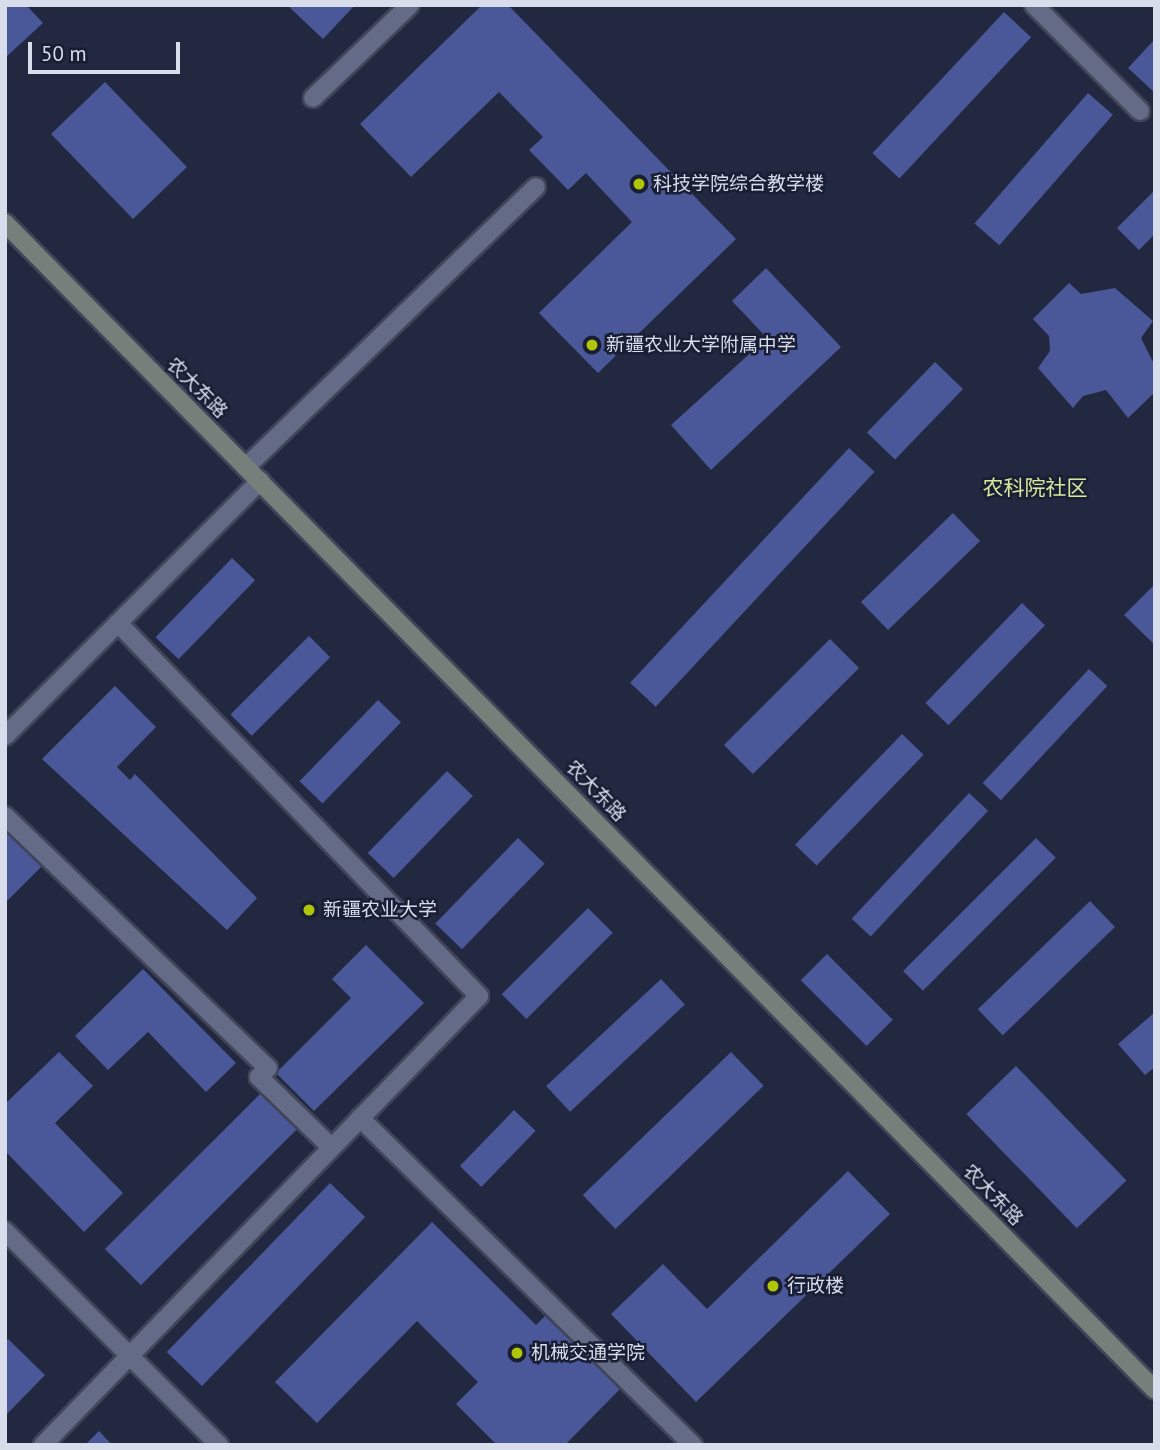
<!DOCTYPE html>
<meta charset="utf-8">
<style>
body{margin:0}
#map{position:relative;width:1160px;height:1450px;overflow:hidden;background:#22283f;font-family:"PT Sans","Noto Sans SC",sans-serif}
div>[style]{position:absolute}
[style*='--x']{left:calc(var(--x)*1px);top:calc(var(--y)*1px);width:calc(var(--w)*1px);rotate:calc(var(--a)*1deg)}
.building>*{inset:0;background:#4a5899;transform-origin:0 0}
.roads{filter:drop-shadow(2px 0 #414559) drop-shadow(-2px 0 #414559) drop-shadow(0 2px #414559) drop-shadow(0 -2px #414559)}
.street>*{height:18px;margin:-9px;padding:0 9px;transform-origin:9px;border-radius:9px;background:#636b86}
.secondary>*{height:18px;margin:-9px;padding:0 9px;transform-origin:9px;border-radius:9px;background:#76807a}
.dots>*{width:19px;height:19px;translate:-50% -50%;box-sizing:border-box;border:4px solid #191e35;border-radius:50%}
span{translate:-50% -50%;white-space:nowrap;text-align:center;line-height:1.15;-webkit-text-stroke:5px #191e35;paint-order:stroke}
.poi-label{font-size:19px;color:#d8ddec}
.left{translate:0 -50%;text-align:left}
.street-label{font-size:19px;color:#d8ddec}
.neighbourhood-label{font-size:21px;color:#d8e89b}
.frame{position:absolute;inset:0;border:7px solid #d8ddec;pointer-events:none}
.scale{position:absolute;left:28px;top:42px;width:152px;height:32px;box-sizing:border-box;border:4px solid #d8ddec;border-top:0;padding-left:9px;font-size:21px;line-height:24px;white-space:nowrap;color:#d8ddec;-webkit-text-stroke:5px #191e35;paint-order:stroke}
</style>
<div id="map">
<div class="building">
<i style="clip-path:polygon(5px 5px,26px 5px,43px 23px,5px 58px)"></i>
<i style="clip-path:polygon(287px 5px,355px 5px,323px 39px)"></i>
<i style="clip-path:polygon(482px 5px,508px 5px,736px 239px,598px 373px,539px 313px,632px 222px,586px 173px,568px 190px,529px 150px,543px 137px,499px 92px,411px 177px,360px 124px)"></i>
<i style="left:1004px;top:12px;width:37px;height:193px;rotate:43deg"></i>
<i style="clip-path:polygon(1155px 39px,1155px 93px,1128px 68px)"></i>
<i style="left:105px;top:82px;width:118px;height:75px;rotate:46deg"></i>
<i style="left:1088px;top:93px;width:33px;height:173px;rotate:41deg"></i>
<i style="clip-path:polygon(1155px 190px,1155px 234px,1139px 250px,1117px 228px)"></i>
<i style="clip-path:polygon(766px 268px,841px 347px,711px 470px,671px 425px,767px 338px,732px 301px)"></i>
<i style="clip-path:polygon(1069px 283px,1081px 294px,1115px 288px,1153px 321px,1141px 338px,1155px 366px,1155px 392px,1128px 418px,1106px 390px,1083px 396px,1073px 408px,1038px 368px,1050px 351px,1049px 336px,1033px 319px)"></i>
<i style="left:935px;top:362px;width:39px;height:98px;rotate:44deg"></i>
<i style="left:849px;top:448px;width:35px;height:321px;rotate:43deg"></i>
<i style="left:953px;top:513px;width:39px;height:128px;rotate:46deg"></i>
<i style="left:232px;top:558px;width:32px;height:110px;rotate:44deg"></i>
<i style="clip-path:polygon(1155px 584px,1155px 645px,1124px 615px)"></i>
<i style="left:1022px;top:603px;width:32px;height:139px;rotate:44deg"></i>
<i style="left:309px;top:636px;width:30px;height:111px;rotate:45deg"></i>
<i style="left:830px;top:639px;width:41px;height:150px;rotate:45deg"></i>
<i style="left:1089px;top:669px;width:25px;height:156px;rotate:43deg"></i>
<i style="clip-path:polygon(115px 686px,156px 727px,117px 767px,130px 780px,135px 774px,257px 898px,227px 930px,42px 759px)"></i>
<i style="left:378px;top:700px;width:32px;height:113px;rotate:44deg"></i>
<i style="left:902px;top:734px;width:30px;height:154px;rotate:44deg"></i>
<i style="left:447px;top:771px;width:36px;height:114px;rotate:44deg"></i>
<i style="left:969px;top:793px;width:26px;height:172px;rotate:43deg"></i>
<i style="clip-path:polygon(5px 817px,49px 859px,5px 903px)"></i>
<i style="left:518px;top:838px;width:37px;height:119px;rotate:44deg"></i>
<i style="left:1036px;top:838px;width:28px;height:188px;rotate:45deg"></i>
<i style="left:1090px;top:901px;width:36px;height:156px;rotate:46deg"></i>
<i style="left:588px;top:908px;width:35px;height:122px;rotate:45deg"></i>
<i style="clip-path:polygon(366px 945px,424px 1003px,314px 1111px,276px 1073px,351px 998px,332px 979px)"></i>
<i style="left:827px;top:954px;width:93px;height:37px;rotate:45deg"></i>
<i style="clip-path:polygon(143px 969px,236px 1063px,206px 1092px,148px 1032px,108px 1070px,75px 1036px)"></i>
<i style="left:661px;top:979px;width:35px;height:157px;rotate:47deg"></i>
<i style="clip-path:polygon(1155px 1012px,1155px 1067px,1145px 1075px,1118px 1044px)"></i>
<i style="clip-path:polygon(59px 1052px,93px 1086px,55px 1123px,123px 1193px,84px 1232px,5px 1151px,5px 1104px)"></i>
<i style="left:731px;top:1052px;width:47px;height:206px;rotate:46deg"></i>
<i style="left:1016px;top:1066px;width:159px;height:69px;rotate:46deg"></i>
<i style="left:264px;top:1090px;width:51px;height:225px;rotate:45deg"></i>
<i style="left:514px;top:1110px;width:30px;height:78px;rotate:44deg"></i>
<i style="clip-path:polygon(848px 1171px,890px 1214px,696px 1402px,611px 1314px,663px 1264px,707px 1309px)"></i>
<i style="left:330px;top:1183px;width:49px;height:235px;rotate:44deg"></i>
<i style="clip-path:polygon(432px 1222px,536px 1325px,545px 1316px,620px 1389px,565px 1445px,497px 1445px,456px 1404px,478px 1382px,417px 1321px,317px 1423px,275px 1382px)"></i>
<i style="clip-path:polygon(8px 1339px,45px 1375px,5px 1416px,5px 1343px)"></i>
<i style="clip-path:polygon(99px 1431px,112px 1445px,85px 1445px)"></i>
</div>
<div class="roads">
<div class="street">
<i style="--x:1034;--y:5;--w:150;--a:45"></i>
<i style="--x:313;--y:98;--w:134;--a:-43.8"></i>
<i style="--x:246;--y:467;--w:403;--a:-44"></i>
<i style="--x:5;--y:736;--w:361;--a:-45"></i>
<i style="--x:5;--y:816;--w:364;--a:43.8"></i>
<i style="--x:268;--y:1068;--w:13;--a:135"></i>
<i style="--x:259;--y:1077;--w:100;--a:44.2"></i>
<i style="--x:360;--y:1118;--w:467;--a:44.5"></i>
<i style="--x:5;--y:1231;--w:303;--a:45"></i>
<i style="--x:43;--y:1445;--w:626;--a:-45.84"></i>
<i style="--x:479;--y:996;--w:519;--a:-134.06"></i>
</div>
<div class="secondary">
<i style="--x:5;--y:223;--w:1638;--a:45.42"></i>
</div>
</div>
<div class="dots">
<i style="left:639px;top:184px;background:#afc507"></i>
<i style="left:592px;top:345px;background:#afc507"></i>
<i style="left:309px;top:910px;background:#afc507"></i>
<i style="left:773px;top:1286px;background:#afc507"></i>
<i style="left:517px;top:1353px;background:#afc507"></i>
</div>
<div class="poi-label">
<span class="left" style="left:653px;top:184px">科技学院综合教学楼</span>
<span class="left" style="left:606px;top:345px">新疆农业大学附属中学</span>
<span class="left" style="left:323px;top:910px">新疆农业大学</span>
<span class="left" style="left:787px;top:1286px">行政楼</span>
<span class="left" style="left:531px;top:1353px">机械交通学院</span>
</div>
<div class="street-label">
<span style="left:197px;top:388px;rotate:45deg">农大东路</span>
<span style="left:596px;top:791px;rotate:46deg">农大东路</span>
<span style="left:993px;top:1195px;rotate:46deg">农大东路</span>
</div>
<div class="neighbourhood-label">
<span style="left:1035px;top:488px">农科院社区</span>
</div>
<div class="frame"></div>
<div class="scale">50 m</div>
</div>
